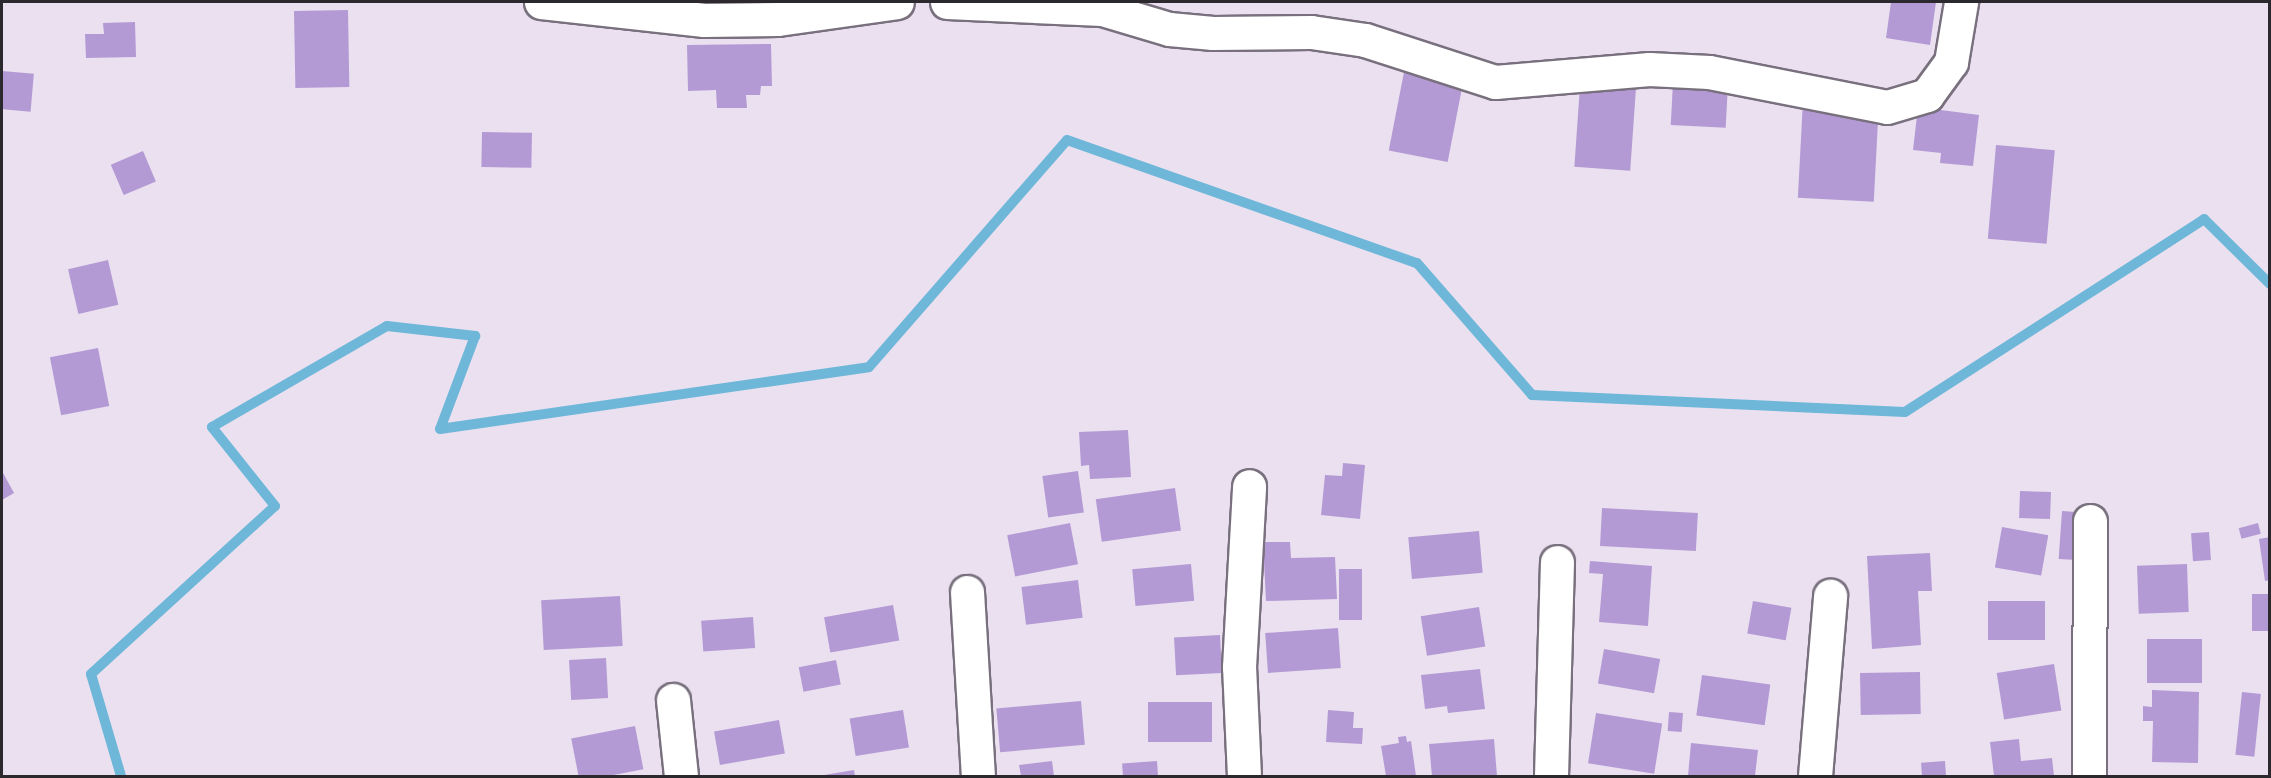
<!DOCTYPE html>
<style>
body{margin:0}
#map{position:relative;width:2271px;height:778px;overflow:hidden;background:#eae0f0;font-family:"Archivo Narrow",sans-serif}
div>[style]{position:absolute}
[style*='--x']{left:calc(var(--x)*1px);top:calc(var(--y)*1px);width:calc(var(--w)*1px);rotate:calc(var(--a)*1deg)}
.stream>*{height:10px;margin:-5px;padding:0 5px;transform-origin:5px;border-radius:5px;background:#6eb7d8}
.building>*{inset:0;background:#b49ad4;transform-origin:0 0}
.roads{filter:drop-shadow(2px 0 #79707e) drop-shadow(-2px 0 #79707e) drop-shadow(0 2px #79707e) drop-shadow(0 -2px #79707e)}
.street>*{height:33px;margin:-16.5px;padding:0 16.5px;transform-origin:16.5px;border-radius:16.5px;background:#fff}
span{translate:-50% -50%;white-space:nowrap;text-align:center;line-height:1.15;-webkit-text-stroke:5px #f7edfd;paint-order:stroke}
.frame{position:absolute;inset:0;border:3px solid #2b282e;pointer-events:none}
</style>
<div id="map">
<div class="stream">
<i style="--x:121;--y:776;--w:106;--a:-106.4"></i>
<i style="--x:91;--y:674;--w:249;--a:-42.4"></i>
<i style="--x:275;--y:506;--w:101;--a:-128.6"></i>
<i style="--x:212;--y:427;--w:202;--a:-30"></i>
<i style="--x:387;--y:326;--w:89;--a:6.5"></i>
<i style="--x:475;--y:336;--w:99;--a:110.6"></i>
<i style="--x:440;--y:429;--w:433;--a:-8.2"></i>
<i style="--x:869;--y:367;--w:301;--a:-48.9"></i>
<i style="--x:1067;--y:140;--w:371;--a:19.4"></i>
<i style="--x:1417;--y:263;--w:175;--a:48.9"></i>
<i style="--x:1532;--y:395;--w:373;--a:2.6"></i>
<i style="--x:1905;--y:412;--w:356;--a:-32.8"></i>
<i style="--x:2204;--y:219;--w:93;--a:44.6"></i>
</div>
<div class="building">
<i style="clip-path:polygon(1891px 2px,1936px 2px,1930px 45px,1886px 38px)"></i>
<i style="left:348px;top:10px;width:77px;height:54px;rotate:89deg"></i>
<i style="clip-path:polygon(135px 22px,136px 57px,86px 58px,85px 34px,104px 34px,103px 23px)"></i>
<i style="clip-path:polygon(771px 44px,772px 86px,761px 86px,760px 95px,746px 95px,747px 108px,717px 108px,716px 90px,688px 91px,687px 45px)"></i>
<i style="left:2px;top:71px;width:32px;height:38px;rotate:5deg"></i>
<i style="left:1404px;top:72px;width:60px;height:80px;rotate:11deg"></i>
<i style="left:1673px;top:82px;width:55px;height:43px;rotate:3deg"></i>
<i style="left:1580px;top:86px;width:56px;height:81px;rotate:4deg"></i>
<i style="left:1803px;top:100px;width:76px;height:98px;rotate:3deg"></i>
<i style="clip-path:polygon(1918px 107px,1979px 115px,1973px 166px,1940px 163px,1941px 153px,1913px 150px)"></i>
<i style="left:482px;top:132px;width:50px;height:35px;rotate:1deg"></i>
<i style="left:1996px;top:145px;width:59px;height:94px;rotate:5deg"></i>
<i style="left:143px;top:151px;width:33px;height:35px;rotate:67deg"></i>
<i style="left:108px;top:260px;width:46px;height:41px;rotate:77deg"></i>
<i style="left:98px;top:348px;width:59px;height:49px;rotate:79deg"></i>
<i style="clip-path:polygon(1128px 430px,1131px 477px,1090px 479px,1089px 465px,1081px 466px,1079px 432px)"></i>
<i style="clip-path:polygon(1343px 463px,1365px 465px,1360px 519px,1321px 515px,1325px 475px,1342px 476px)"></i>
<i style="clip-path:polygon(2px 471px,14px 493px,2px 500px)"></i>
<i style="left:1078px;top:471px;width:42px;height:36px;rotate:82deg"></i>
<i style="left:1175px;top:488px;width:43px;height:80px;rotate:82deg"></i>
<i style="left:2020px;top:491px;width:31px;height:27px;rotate:2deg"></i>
<i style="left:1602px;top:508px;width:96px;height:38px;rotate:3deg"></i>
<i style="left:2062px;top:511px;width:14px;height:48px;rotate:4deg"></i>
<i style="left:1070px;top:523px;width:42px;height:64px;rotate:79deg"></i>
<i style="left:2258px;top:523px;width:11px;height:20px;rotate:75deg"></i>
<i style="left:2002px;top:527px;width:47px;height:41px;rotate:10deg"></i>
<i style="left:1479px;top:531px;width:42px;height:71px;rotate:85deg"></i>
<i style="left:2209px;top:532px;width:28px;height:18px;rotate:86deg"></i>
<i style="clip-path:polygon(2270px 537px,2270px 580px,2265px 581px,2259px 539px)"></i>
<i style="clip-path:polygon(1263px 542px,1290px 542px,1291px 558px,1335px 557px,1337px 599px,1266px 601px)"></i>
<i style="clip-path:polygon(1930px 553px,1932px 591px,1918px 591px,1921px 645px,1872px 649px,1867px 556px)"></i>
<i style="clip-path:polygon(1590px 561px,1652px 566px,1648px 626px,1599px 622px,1603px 574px,1589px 573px)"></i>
<i style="left:1191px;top:564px;width:37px;height:59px;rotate:85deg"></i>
<i style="left:2187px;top:564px;width:48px;height:50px;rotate:88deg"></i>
<i style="left:1339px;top:569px;width:23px;height:51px"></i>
<i style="left:1078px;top:580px;width:38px;height:57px;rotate:83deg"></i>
<i style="left:2252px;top:594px;width:18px;height:37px"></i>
<i style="left:620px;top:596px;width:50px;height:79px;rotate:87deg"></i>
<i style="left:1753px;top:601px;width:39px;height:33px;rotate:10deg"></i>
<i style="left:1988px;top:601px;width:57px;height:39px"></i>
<i style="left:893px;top:605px;width:36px;height:70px;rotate:80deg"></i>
<i style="left:1479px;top:607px;width:40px;height:59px;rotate:81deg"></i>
<i style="left:753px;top:617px;width:31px;height:52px;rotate:86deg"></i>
<i style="left:1338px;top:628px;width:40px;height:73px;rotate:86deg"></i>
<i style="left:1220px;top:635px;width:38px;height:46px;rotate:87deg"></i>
<i style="left:2147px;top:639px;width:55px;height:44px"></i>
<i style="left:1604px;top:649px;width:57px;height:35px;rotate:10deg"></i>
<i style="left:606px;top:658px;width:40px;height:37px;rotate:87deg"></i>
<i style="left:836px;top:660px;width:25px;height:38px;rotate:79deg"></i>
<i style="left:2054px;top:664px;width:47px;height:58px;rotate:81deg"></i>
<i style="clip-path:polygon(1480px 669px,1485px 709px,1448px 713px,1447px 706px,1425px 709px,1421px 675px)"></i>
<i style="left:1920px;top:672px;width:42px;height:60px;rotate:89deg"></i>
<i style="left:1702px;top:675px;width:69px;height:41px;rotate:8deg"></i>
<i style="clip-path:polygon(2152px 690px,2199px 692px,2198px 763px,2152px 762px,2153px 721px,2143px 721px,2143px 706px,2152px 707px)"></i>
<i style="left:2242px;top:692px;width:19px;height:63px;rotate:6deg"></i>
<i style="left:1081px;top:701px;width:44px;height:85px;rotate:85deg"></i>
<i style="left:1148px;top:702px;width:64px;height:40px"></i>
<i style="left:903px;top:710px;width:38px;height:54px;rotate:81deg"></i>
<i style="clip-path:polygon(1328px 710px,1354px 712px,1353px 728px,1363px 728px,1362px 744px,1326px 742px)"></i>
<i style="left:1669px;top:712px;width:14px;height:19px;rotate:4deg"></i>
<i style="left:1596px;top:713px;width:67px;height:51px;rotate:9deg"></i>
<i style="left:779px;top:720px;width:34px;height:66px;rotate:80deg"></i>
<i style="left:635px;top:726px;width:44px;height:65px;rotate:79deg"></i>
<i style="clip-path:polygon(1406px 736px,1407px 742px,1411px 741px,1416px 776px,1386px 776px,1381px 746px,1399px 743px,1398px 737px)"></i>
<i style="clip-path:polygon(1494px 739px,1497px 776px,1432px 776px,1429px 744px)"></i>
<i style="clip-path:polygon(2019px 739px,2021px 761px,2052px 758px,2054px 776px,1994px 776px,1990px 742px)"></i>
<i style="clip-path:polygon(1691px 743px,1758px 750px,1755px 776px,1688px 776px)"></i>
<i style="clip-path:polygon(1052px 761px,1054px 776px,1021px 776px,1019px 765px)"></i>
<i style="left:1157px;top:761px;width:15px;height:35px;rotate:86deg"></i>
<i style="left:1945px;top:761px;width:15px;height:24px;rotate:86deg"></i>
<i style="clip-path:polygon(854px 770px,855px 776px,824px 776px,824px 775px)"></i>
</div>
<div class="roads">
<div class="street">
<i style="--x:541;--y:2;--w:164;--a:6.3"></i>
<i style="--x:704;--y:20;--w:74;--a:-0.8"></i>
<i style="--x:778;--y:19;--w:120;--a:-8.1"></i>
<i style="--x:947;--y:2;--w:155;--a:2.6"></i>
<i style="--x:1102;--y:9;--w:70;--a:16.6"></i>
<i style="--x:1169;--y:29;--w:44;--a:5.2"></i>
<i style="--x:1213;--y:33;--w:98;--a:-0.6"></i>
<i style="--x:1311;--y:32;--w:55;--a:8.4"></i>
<i style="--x:1365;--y:40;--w:137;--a:17.9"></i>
<i style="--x:1495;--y:82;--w:155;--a:-4.8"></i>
<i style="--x:1649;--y:69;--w:60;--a:2.9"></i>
<i style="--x:1709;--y:72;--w:181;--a:11.1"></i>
<i style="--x:1887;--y:107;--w:42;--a:-16.7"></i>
<i style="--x:1927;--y:95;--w:41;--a:-54"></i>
<i style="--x:1951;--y:62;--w:61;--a:-80.5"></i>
<i style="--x:967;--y:592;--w:184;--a:86.6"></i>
<i style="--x:673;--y:700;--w:76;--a:84"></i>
<i style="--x:1244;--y:776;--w:109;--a:-92.6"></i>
<i style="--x:1239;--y:667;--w:181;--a:-86.8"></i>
<i style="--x:1551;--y:776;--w:214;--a:-88.4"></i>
<i style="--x:1815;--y:776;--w:181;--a:-85.2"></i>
<i style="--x:2089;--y:776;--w:255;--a:-89.8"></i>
</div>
</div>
<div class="frame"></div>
</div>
